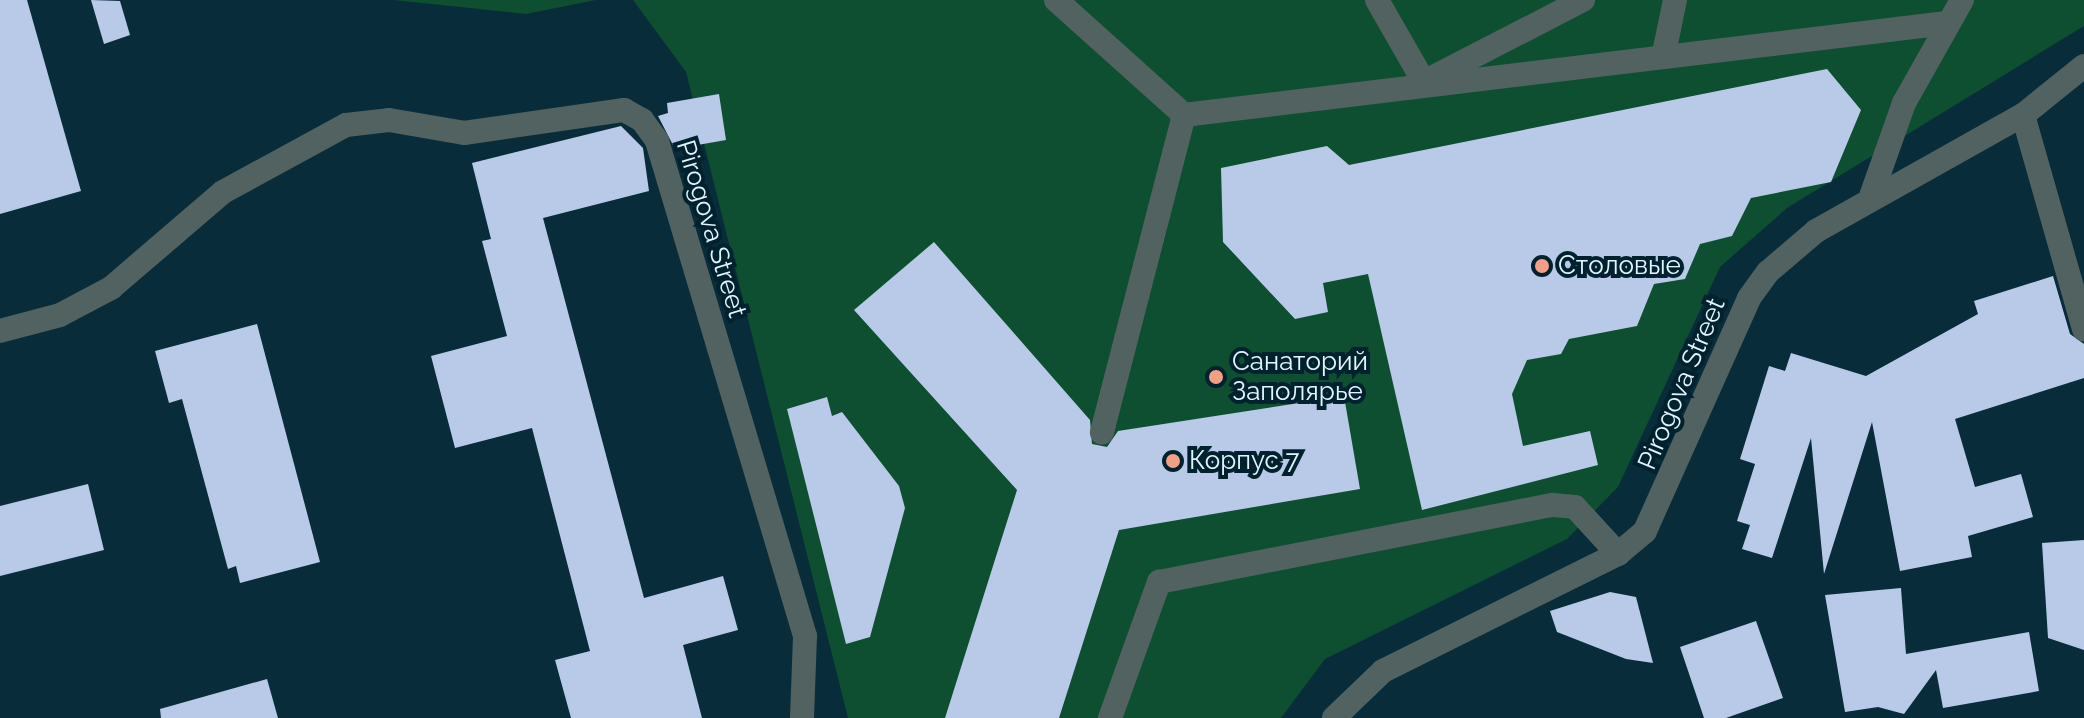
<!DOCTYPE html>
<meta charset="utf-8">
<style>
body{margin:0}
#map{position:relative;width:2084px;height:718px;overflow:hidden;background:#082c39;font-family:Raleway,sans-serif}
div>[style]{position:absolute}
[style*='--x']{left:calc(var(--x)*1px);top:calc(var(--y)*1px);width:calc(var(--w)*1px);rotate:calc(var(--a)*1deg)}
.green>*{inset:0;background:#0e4e31}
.building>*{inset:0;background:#b8cae8}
.minor>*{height:24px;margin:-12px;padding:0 12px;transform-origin:12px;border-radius:12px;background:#516261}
.dots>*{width:22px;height:22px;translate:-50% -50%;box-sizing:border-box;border:4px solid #00222e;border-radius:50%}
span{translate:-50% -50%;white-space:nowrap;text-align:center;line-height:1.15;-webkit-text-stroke:8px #00222e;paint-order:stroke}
.street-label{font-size:26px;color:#e3f5fe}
.poi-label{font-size:26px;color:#e3f5fe}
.left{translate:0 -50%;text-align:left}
</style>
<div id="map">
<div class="green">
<i style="clip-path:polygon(393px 0,596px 0,526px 14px)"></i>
<i style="clip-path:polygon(633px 0,2084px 0,2084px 26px,1787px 208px,1720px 267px,1618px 487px,1567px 539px,1325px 659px,1281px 718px,848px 718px,686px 72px)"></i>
</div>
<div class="building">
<i style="clip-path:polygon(0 0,27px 0,81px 191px,0 214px)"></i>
<i style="clip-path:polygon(91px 0,120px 1px,130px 35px,104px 44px)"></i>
<i style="clip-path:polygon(1827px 69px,1861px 110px,1831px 182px,1751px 198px,1732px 236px,1700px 244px,1685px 279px,1654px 284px,1637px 326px,1569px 339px,1561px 354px,1527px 360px,1512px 394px,1523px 446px,1590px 431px,1598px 465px,1422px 510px,1368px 274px,1323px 283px,1328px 312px,1295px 319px,1223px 242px,1221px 168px,1327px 146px,1349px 165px)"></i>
<i style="clip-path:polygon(719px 94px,726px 140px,675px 149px,658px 116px,668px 113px,667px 103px)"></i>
<i style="clip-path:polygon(621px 126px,643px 148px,649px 191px,543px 218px,644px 598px,723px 576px,738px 630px,683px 645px,702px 718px,571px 718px,555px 660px,590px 651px,532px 428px,455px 448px,431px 356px,507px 336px,482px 241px,491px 239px,472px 163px)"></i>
<i style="clip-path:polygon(934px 242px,1090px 420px,1092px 444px,1107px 447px,1118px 431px,1344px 396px,1360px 489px,1119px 530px,1059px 718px,945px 718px,1017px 490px,854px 310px)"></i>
<i style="clip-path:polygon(2053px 276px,2070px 334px,2084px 344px,2084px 378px,1955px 419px,1975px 487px,2021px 474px,2033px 517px,1968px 536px,1972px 557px,1900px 571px,1872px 422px,1824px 574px,1811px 438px,1772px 558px,1742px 549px,1750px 525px,1737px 521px,1755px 464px,1740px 459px,1769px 366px,1785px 371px,1791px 353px,1866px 376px,1978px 314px,1974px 301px)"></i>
<i style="clip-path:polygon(257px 324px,320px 562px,240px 583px,236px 566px,228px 569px,182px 399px,169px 403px,155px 351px)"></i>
<i style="clip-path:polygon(827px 397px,832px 416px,842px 412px,899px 486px,905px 508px,870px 637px,846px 644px,787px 409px)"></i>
<i style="clip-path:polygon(88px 484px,104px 550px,0 576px,0 506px)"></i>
<i style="clip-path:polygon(2084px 540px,2084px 650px,2048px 638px,2042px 543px)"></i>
<i style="clip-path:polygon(1901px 588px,1906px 654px,2029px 632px,2039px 691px,1943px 708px,1936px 670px,1904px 714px,1878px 707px,1845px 712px,1825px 595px)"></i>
<i style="clip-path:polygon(1610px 592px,1636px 597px,1653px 663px,1626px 659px,1557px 632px,1550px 611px)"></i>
<i style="clip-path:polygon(1756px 621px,1783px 698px,1726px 718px,1704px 718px,1680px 647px)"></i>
<i style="clip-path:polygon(267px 679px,278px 718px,161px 718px,160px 709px)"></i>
</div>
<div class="minor">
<i style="--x:1056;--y:0;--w:172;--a:41.9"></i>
<i style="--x:1184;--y:115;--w:328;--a:104.5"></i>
<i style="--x:1377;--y:0;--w:95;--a:60.2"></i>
<i style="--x:1424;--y:82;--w:179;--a:-27.3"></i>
<i style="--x:1664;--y:53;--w:54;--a:-78.3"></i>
<i style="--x:1184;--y:115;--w:768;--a:-6.88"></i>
<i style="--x:2023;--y:115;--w:223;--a:74.1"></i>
<i style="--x:1870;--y:199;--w:102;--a:-70.5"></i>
<i style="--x:1904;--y:103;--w:118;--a:-60.6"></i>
<i style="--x:0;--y:331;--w:62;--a:-14.9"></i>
<i style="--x:60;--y:315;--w:58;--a:-27.9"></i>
<i style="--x:111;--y:288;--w:148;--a:-40.6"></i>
<i style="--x:223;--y:192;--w:140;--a:-28.6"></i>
<i style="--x:346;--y:125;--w:43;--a:-6.6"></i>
<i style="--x:389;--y:120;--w:76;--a:9.8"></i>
<i style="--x:464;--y:133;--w:162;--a:-8.2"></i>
<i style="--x:624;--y:110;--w:21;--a:29"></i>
<i style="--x:642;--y:120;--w:26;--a:54"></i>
<i style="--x:657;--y:141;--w:517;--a:73.35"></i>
<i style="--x:805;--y:636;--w:82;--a:92.1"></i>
<i style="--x:1110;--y:718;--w:145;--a:-70.2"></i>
<i style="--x:1159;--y:582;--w:401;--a:-11.1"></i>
<i style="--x:1553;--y:505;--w:22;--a:5"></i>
<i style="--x:1575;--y:507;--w:64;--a:47.5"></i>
<i style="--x:1334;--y:718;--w:68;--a:-43.8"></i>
<i style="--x:1383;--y:671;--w:263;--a:-26.5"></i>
<i style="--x:1618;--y:554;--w:35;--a:-40"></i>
<i style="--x:1645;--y:531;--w:255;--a:-65.9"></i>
<i style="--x:1749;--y:298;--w:32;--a:-54"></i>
<i style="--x:1768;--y:272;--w:63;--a:-40.5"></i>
<i style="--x:1816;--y:231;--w:237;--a:-29.3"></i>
<i style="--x:2023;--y:115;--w:78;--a:-38.8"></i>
</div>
<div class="dots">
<i style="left:1542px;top:266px;background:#f39f85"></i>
<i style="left:1216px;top:377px;background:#f39f85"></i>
<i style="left:1173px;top:461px;background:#f39f85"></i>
</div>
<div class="street-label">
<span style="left:711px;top:229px;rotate:73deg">Pirogova Street</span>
<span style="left:1682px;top:384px;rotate:-67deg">Pirogova Street</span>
</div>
<div class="poi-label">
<span class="left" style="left:1558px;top:266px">Столовые</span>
<span class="left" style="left:1232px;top:377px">Санаторий<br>Заполярье</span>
<span class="left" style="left:1189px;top:461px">Корпус 7</span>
</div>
</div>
